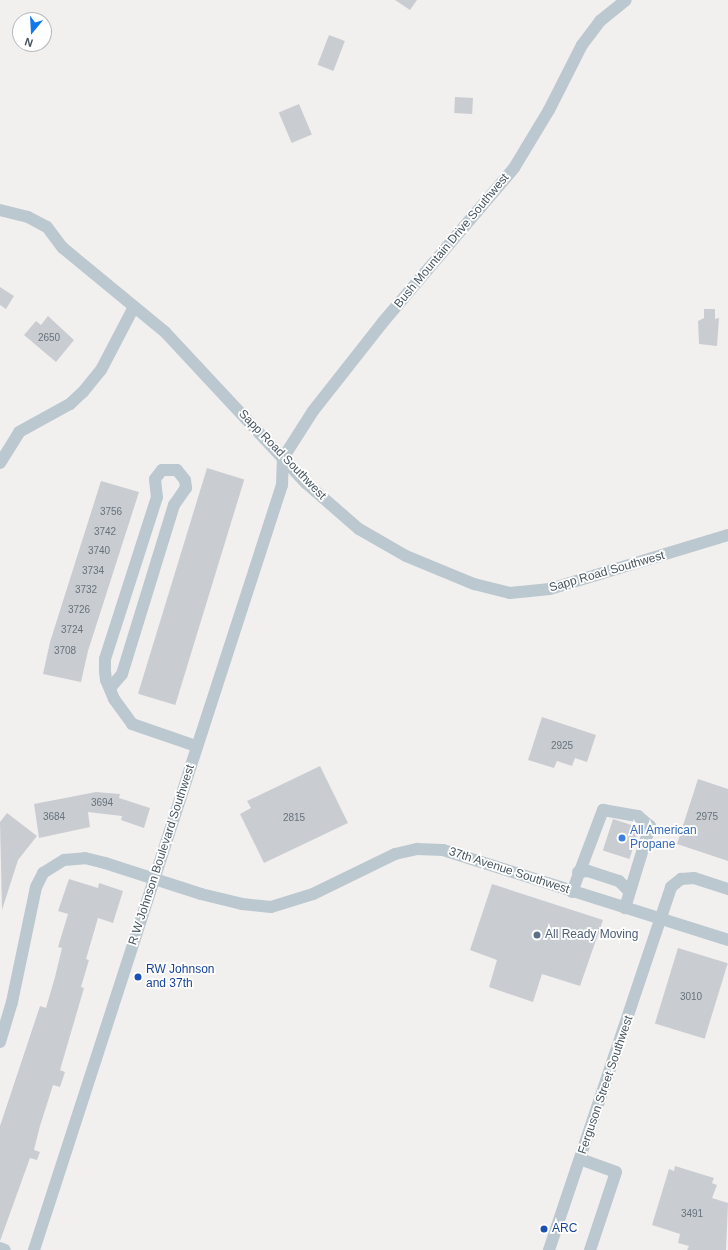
<!DOCTYPE html>
<style>
body{margin:0}
#map{position:relative;width:728px;height:1250px;overflow:hidden;background:#f2efef;font-family:Arial,sans-serif}
div>[style]{position:absolute}
[style*='--x']{left:calc(var(--x)*1px);top:calc(var(--y)*1px);width:calc(var(--w)*1px);rotate:calc(var(--a)*1deg)}
.building>*{inset:0;background:#c9cdd2;transform-origin:0 0}
.minor>*{height:12px;margin:-6px;padding:0 6px;transform-origin:6px;border-radius:6px;background:#bcc8cf}
.dots>*{width:11px;height:11px;translate:-50% -50%;box-sizing:border-box;border:2px solid #fff;border-radius:50%}
span{translate:-50% -50%;white-space:nowrap;text-align:center;line-height:1.15;-webkit-text-stroke:3.5px #fff;paint-order:stroke}
.number-label{font-size:10px;color:#67727b}
.number-label span{-webkit-text-stroke-width:0}
.street-label{font-size:12px;color:#46545e}
.shop-label{font-size:12px;color:#366cbe}
.left{translate:0 -50%;text-align:left}
.service-label{font-size:12px;color:#4e5e75}
.transit-label{font-size:12px;color:#164399}
.north{position:absolute;left:12px;top:12px;width:40px;height:40px;box-sizing:border-box;background:#fff;border:1px solid #b5bbbf;border-radius:50%;rotate:198deg;font-size:11px;font-weight:700;line-height:16px;text-align:center;color:#46545e}
.north::after{content:'';display:block;margin:auto;width:14px;height:18px;background:#1179ea;clip-path:polygon(50% 0,100% 100%,50% 72%,0 100%)}
</style>
<div id="map">
<div class="building">
<i style="clip-path:polygon(395px 0,417px 0,410px 10px)"></i>
<i style="left:329px;top:35px;width:17px;height:32px;rotate:21deg"></i>
<i style="left:455px;top:97px;width:18px;height:16px;rotate:3deg"></i>
<i style="left:299px;top:104px;width:33px;height:22px;rotate:67deg"></i>
<i style="clip-path:polygon(0 287px,14px 296px,6px 309px,0 305px)"></i>
<i style="clip-path:polygon(704px 309px,715px 309px,715px 319px,719px 318px,717px 346px,699px 344px,698px 321px,704px 318px)"></i>
<i style="clip-path:polygon(48px 316px,74px 340px,56px 362px,24px 335px,36px 321px,41px 325px)"></i>
<i style="left:207px;top:468px;width:39px;height:236px;rotate:17deg"></i>
<i style="clip-path:polygon(101px 481px,139px 492px,88px 651px,81px 682px,43px 674px,50px 642px)"></i>
<i style="clip-path:polygon(542px 717px,596px 735px,587px 762px,575px 758px,572px 766px,557px 761px,554px 768px,528px 760px)"></i>
<i style="clip-path:polygon(320px 766px,348px 823px,264px 863px,240px 814px,251px 808px,247px 801px)"></i>
<i style="clip-path:polygon(698px 779px,728px 789px,728px 861px,677px 844px)"></i>
<i style="clip-path:polygon(96px 792px,120px 794px,119px 798px,150px 808px,144px 828px,121px 820px,122px 816px,88px 812px,90px 827px,39px 838px,34px 804px)"></i>
<i style="clip-path:polygon(7px 813px,37px 836px,18px 860px,2px 910px,0 822px)"></i>
<i style="left:613px;top:819px;width:28px;height:33px;rotate:18deg"></i>
<i style="clip-path:polygon(69px 879px,98px 888px,99px 883px,123px 891px,113px 923px,98px 918px,86px 959px,89px 960px,81px 987px,84px 988px,60px 1070px,65px 1072px,60px 1087px,53px 1085px,40px 1126px,34px 1150px,40px 1152px,37px 1160px,30px 1158px,0 1241px,0 1126px,40px 1006px,46px 1008px,55px 977px,62px 948px,58px 947px,68px 914px,58px 911px)"></i>
<i style="clip-path:polygon(492px 884px,603px 920px,580px 986px,542px 974px,533px 1002px,489px 987px,497px 960px,470px 950px)"></i>
<i style="left:678px;top:948px;width:52px;height:79px;rotate:17deg"></i>
<i style="clip-path:polygon(675px 1166px,714px 1178px,712px 1183px,717px 1185px,712px 1198px,728px 1203px,726px 1250px,687px 1250px,689px 1246px,678px 1243px,680px 1234px,652px 1225px,669px 1169px,674px 1171px)"></i>
</div>
<div class="minor">
<i style="--x:0;--y:210;--w:29;--a:14"></i>
<i style="--x:28;--y:217;--w:21;--a:28"></i>
<i style="--x:47;--y:227;--w:26;--a:53"></i>
<i style="--x:63;--y:248;--w:132;--a:39.5"></i>
<i style="--x:165;--y:332;--w:207;--a:47"></i>
<i style="--x:306;--y:483;--w:70;--a:41"></i>
<i style="--x:359;--y:529;--w:54;--a:29.9"></i>
<i style="--x:406;--y:556;--w:74;--a:22.4"></i>
<i style="--x:474;--y:584;--w:37;--a:14"></i>
<i style="--x:510;--y:593;--w:40;--a:-5.7"></i>
<i style="--x:550;--y:589;--w:186;--a:-16.9"></i>
<i style="--x:0;--y:463;--w:36;--a:-58"></i>
<i style="--x:19;--y:432;--w:58;--a:-28.8"></i>
<i style="--x:70;--y:404;--w:18;--a:-43"></i>
<i style="--x:83;--y:392;--w:28;--a:-51"></i>
<i style="--x:101;--y:370;--w:71;--a:-62.4"></i>
<i style="--x:110;--y:688;--w:18;--a:-49"></i>
<i style="--x:122;--y:674;--w:177;--a:-72.9"></i>
<i style="--x:174;--y:505;--w:21;--a:-55"></i>
<i style="--x:186;--y:488;--w:8;--a:-97"></i>
<i style="--x:185;--y:480;--w:13;--a:-129"></i>
<i style="--x:177;--y:470;--w:15;--a:180"></i>
<i style="--x:162;--y:470;--w:11;--a:128"></i>
<i style="--x:155;--y:479;--w:18;--a:84"></i>
<i style="--x:157;--y:497;--w:170;--a:107.8"></i>
<i style="--x:105;--y:659;--w:12;--a:90"></i>
<i style="--x:105;--y:671;--w:9;--a:84"></i>
<i style="--x:106;--y:680;--w:21;--a:67"></i>
<i style="--x:114;--y:699;--w:31;--a:54"></i>
<i style="--x:132;--y:724;--w:68;--a:19"></i>
<i style="--x:578;--y:872;--w:10;--a:-6"></i>
<i style="--x:588;--y:871;--w:33;--a:18"></i>
<i style="--x:619;--y:881;--w:14;--a:45"></i>
<i style="--x:572;--y:892;--w:88;--a:-69.3"></i>
<i style="--x:603;--y:810;--w:36;--a:10"></i>
<i style="--x:638;--y:816;--w:16;--a:40"></i>
<i style="--x:650;--y:826;--w:86;--a:107"></i>
<i style="--x:0;--y:1042;--w:42;--a:-73.3"></i>
<i style="--x:12;--y:1002;--w:117;--a:-78.2"></i>
<i style="--x:36;--y:887;--w:16;--a:-63"></i>
<i style="--x:43;--y:873;--w:25;--a:-32"></i>
<i style="--x:64;--y:860;--w:21;--a:-5"></i>
<i style="--x:85;--y:858;--w:21;--a:14"></i>
<i style="--x:105;--y:863;--w:101;--a:17.9"></i>
<i style="--x:201;--y:894;--w:42;--a:13.7"></i>
<i style="--x:242;--y:904;--w:29;--a:6"></i>
<i style="--x:271;--y:907;--w:44;--a:-17.2"></i>
<i style="--x:313;--y:894;--w:91;--a:-26"></i>
<i style="--x:395;--y:854;--w:23;--a:-13"></i>
<i style="--x:417;--y:849;--w:26;--a:2"></i>
<i style="--x:443;--y:850;--w:299;--a:17.5"></i>
<i style="--x:580;--y:1159;--w:38;--a:20"></i>
<i style="--x:616;--y:1172;--w:82;--a:108.4"></i>
<i style="--x:0;--y:1248;--w:5;--a:22"></i>
<i style="--x:34;--y:1250;--w:804;--a:-72.04"></i>
<i style="--x:282;--y:485;--w:27;--a:-88"></i>
<i style="--x:283;--y:458;--w:56;--a:-57.4"></i>
<i style="--x:313;--y:411;--w:113;--a:-51.8"></i>
<i style="--x:383;--y:322;--w:202;--a:-49.6"></i>
<i style="--x:514;--y:168;--w:68;--a:-58.9"></i>
<i style="--x:549;--y:110;--w:73;--a:-63.1"></i>
<i style="--x:582;--y:45;--w:30;--a:-53"></i>
<i style="--x:600;--y:21;--w:33;--a:-39"></i>
<i style="--x:549;--y:1250;--w:383;--a:-71.4"></i>
<i style="--x:671;--y:887;--w:13;--a:-39"></i>
<i style="--x:681;--y:879;--w:13;--a:-4"></i>
<i style="--x:694;--y:878;--w:36;--a:18"></i>
</div>
<div class="dots">
<i style="left:622px;top:838px;background:#3f7fe0"></i>
<i style="left:537px;top:935px;background:#5c6f8a"></i>
<i style="left:138px;top:977px;background:#1a4fb4"></i>
<i style="left:544px;top:1229px;background:#1a4fb4"></i>
</div>
<div class="number-label">
<span style="left:49px;top:338px">2650</span>
<span style="left:111px;top:512px">3756</span>
<span style="left:105px;top:532px">3742</span>
<span style="left:99px;top:551px">3740</span>
<span style="left:93px;top:571px">3734</span>
<span style="left:86px;top:590px">3732</span>
<span style="left:79px;top:610px">3726</span>
<span style="left:72px;top:630px">3724</span>
<span style="left:65px;top:651px">3708</span>
<span style="left:562px;top:746px">2925</span>
<span style="left:102px;top:803px">3694</span>
<span style="left:54px;top:817px">3684</span>
<span style="left:707px;top:817px">2975</span>
<span style="left:294px;top:818px">2815</span>
<span style="left:691px;top:997px">3010</span>
<span style="left:692px;top:1214px">3491</span>
</div>
<div class="street-label">
<span style="left:452px;top:241px;rotate:-50deg">Bush Mountain Drive Southwest</span>
<span style="left:282px;top:455px;rotate:46deg">Sapp Road Southwest</span>
<span style="left:607px;top:572px;rotate:-16deg">Sapp Road Southwest</span>
<span style="left:162px;top:855px;rotate:-72deg">R W Johnson Boulevard Southwest</span>
<span style="left:509px;top:871px;rotate:18deg">37th Avenue Southwest</span>
<span style="left:606px;top:1085px;rotate:-71deg">Ferguson Street Southwest</span>
</div>
<div class="shop-label">
<span class="left" style="left:630px;top:838px">All American<br>Propane</span>
</div>
<div class="service-label">
<span class="left" style="left:545px;top:935px">All Ready Moving</span>
</div>
<div class="transit-label">
<span class="left" style="left:146px;top:977px">RW Johnson<br>and 37th</span>
<span class="left" style="left:552px;top:1229px">ARC</span>
</div>
<div class="north">N</div>
</div>
